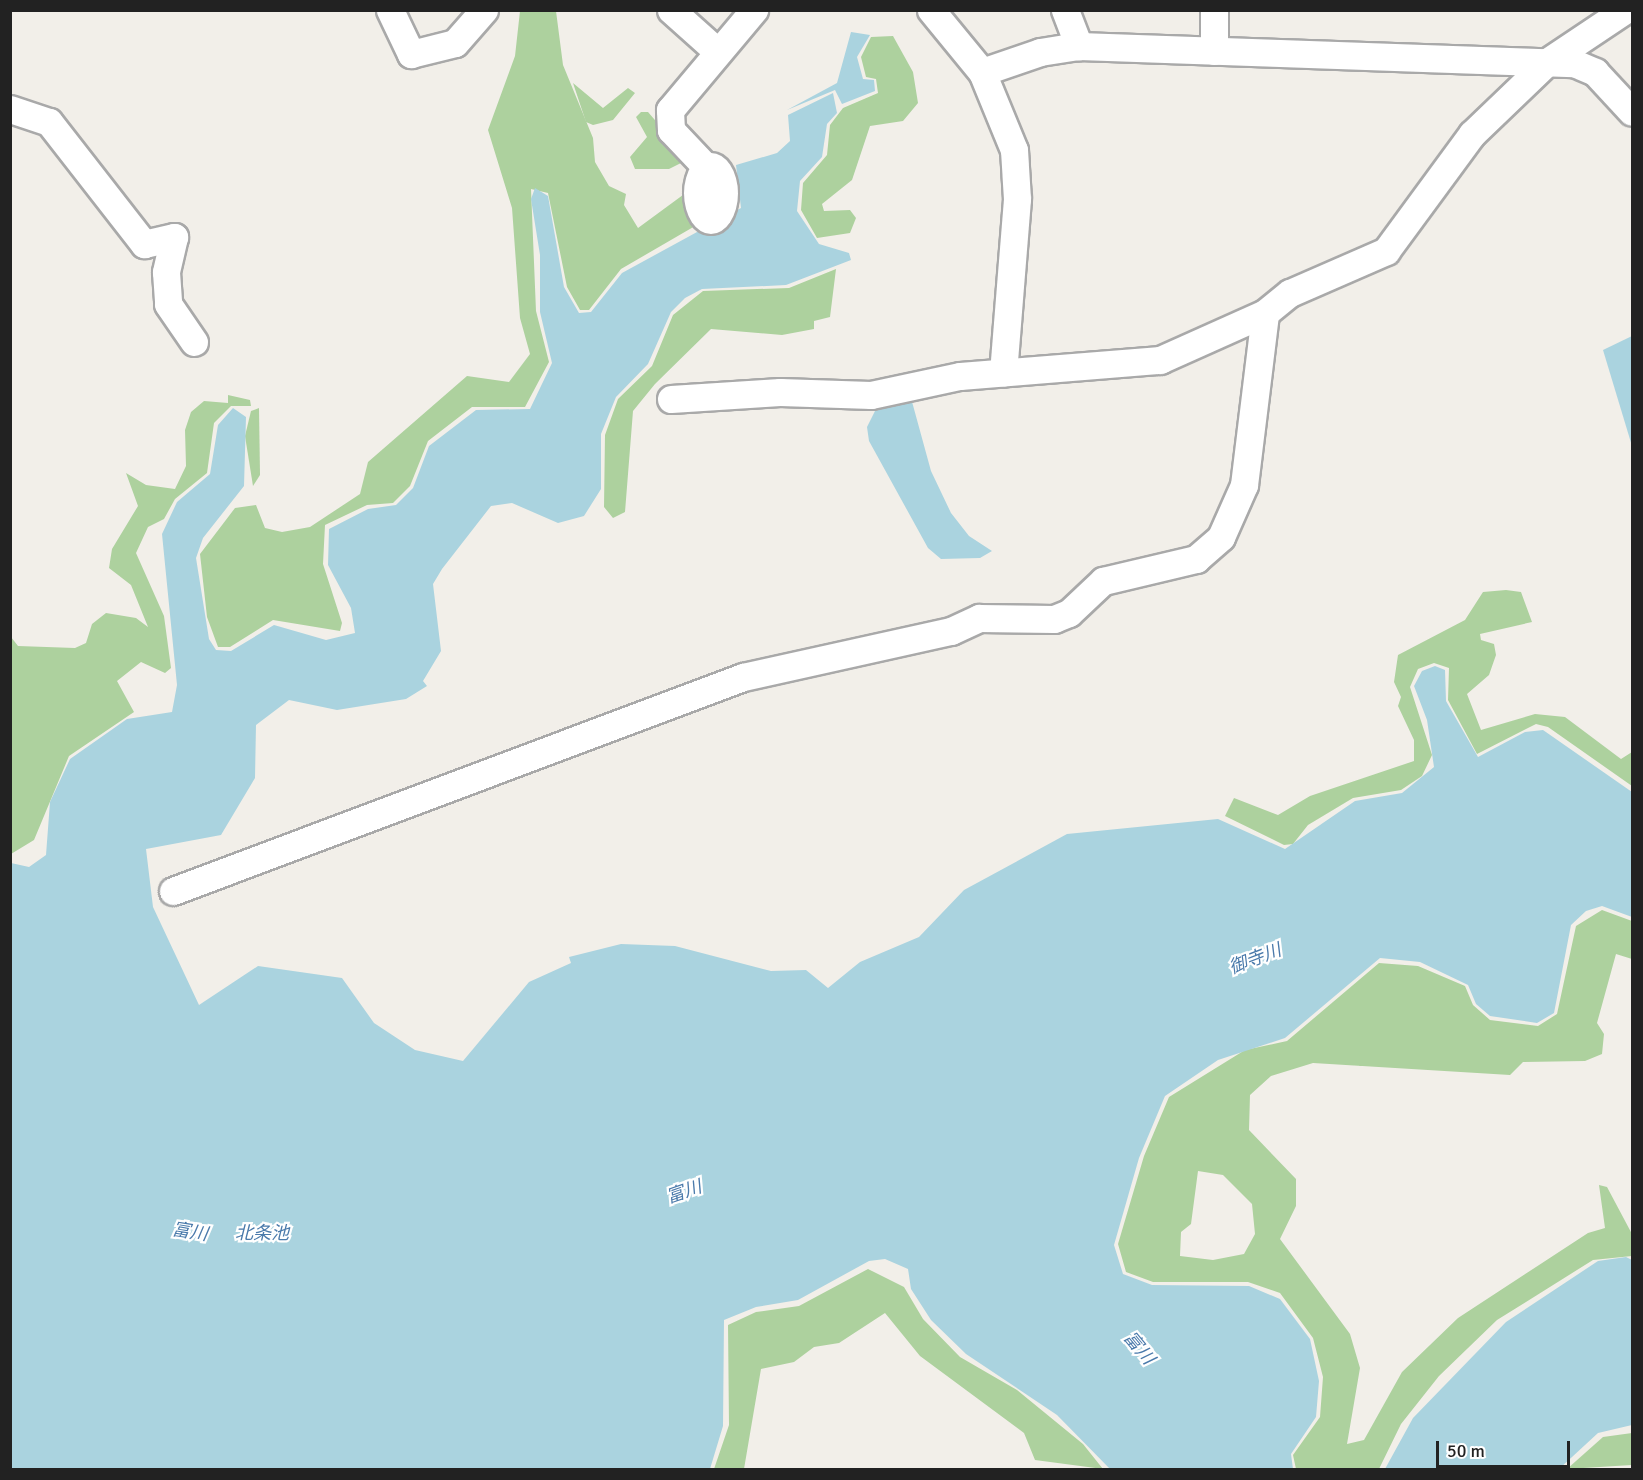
<!DOCTYPE html>
<meta charset="utf-8">
<style>
body{margin:0}
#map{position:relative;width:1643px;height:1480px;overflow:hidden;background:#f2efe9;font-family:Signika,"Noto Sans JP",sans-serif}
div>[style]{position:absolute}
[style*='--x']{left:calc(var(--x)*1px);top:calc(var(--y)*1px);width:calc(var(--w)*1px);rotate:calc(var(--a)*1deg)}
.forest>*{inset:0;background:#add19e}
.water>*{inset:0;background:#aad3df}
.roads{filter:drop-shadow(2px 0 #a9a9a9) drop-shadow(-2px 0 #a9a9a9) drop-shadow(0 2px #a9a9a9) drop-shadow(0 -2px #a9a9a9)}
.minor>*{height:27px;margin:-13.5px;padding:0 13.5px;transform-origin:13.5px;border-radius:13.5px;background:#fff}
.minor>.ring{margin:-13.5px;padding:0;box-sizing:content-box;background:none;border:27px solid #fff;border-radius:50%}
span{translate:-50% -50%;white-space:nowrap;text-align:center;line-height:1.15;-webkit-text-stroke:4.5px #fff;paint-order:stroke}
.water-label{font-size:18px;color:#4a7aab;font-style:italic}
.frame{position:absolute;inset:0;border:12px solid #222;pointer-events:none}
.scale{position:absolute;left:1436px;top:1441px;width:134px;height:27px;box-sizing:border-box;border:3px solid #222;border-top:0;padding-left:8px;font-size:18px;line-height:21px;white-space:nowrap;color:#222;-webkit-text-stroke:4px #fff;paint-order:stroke}
</style>
<div id="map">
<div class="forest">
<i style="clip-path:polygon(520px 11px,556px 11px,563px 65px,593px 138px,595px 162px,609px 186px,626px 194px,624px 205px,638px 228px,687px 192px,712px 203px,714px 215px,621px 269px,589px 310px,580px 310px,567px 287px,548px 193px,531px 189px,536px 311px,549px 362px,525px 407px,472px 407px,428px 441px,410px 486px,393px 503px,367px 505px,325px 525px,323px 564px,342px 623px,340px 631px,273px 620px,230px 647px,218px 647px,207px 617px,200px 554px,235px 508px,256px 505px,265px 528px,282px 532px,310px 527px,360px 494px,368px 462px,467px 376px,509px 382px,530px 354px,520px 318px,512px 208px,488px 130px,515px 56px)"></i>
<i style="clip-path:polygon(893px 36px,913px 72px,918px 103px,903px 121px,870px 126px,852px 180px,822px 204px,824px 211px,850px 210px,856px 218px,850px 233px,817px 238px,801px 210px,803px 183px,827px 155px,830px 125px,843px 108px,878px 93px,876px 79px,866px 77px,861px 57px,871px 37px)"></i>
<i style="clip-path:polygon(573px 83px,603px 108px,628px 88px,635px 93px,613px 120px,593px 125px,586px 122px)"></i>
<i style="clip-path:polygon(641px 112px,648px 112px,685px 155px,683px 162px,669px 169px,635px 169px,630px 157px,647px 137px,636px 117px)"></i>
<i style="clip-path:polygon(836px 269px,830px 317px,814px 321px,814px 329px,782px 335px,711px 329px,655px 384px,633px 411px,625px 512px,613px 518px,604px 507px,605px 435px,618px 399px,652px 366px,673px 315px,703px 291px,789px 288px)"></i>
<i style="clip-path:polygon(228px 395px,250px 400px,251px 406px,231px 406px,214px 423px,207px 473px,175px 499px,164px 519px,148px 527px,136px 553px,164px 616px,171px 668px,165px 673px,141px 662px,117px 681px,134px 712px,69px 756px,34px 840px,11px 854px,11px 637px,18px 646px,75px 648px,86px 643px,92px 624px,106px 613px,136px 618px,148px 627px,131px 585px,109px 568px,112px 549px,138px 506px,126px 473px,146px 485px,175px 489px,186px 466px,185px 430px,191px 412px,204px 401px,228px 403px)"></i>
<i style="clip-path:polygon(259px 408px,260px 475px,253px 486px,245px 436px,251px 411px)"></i>
<i style="clip-path:polygon(1506px 590px,1521px 592px,1532px 622px,1480px 634px,1481px 640px,1494px 644px,1496px 655px,1489px 675px,1467px 694px,1481px 730px,1535px 714px,1565px 717px,1621px 759px,1632px 752px,1632px 786px,1548px 727px,1536px 724px,1477px 754px,1448px 700px,1449px 668px,1434px 663px,1418px 669px,1410px 687px,1432px 755px,1422px 776px,1401px 790px,1353px 798px,1308px 825px,1293px 844px,1284px 845px,1225px 816px,1234px 798px,1278px 815px,1310px 796px,1414px 761px,1414px 740px,1398px 706px,1401px 697px,1394px 682px,1398px 655px,1465px 620px,1483px 592px)"></i>
<i style="clip-path:polygon(evenodd,1602px 910px,1632px 921px,1632px 959px,1616px 954px,1597px 1023px,1604px 1034px,1602px 1054px,1585px 1061px,1523px 1062px,1510px 1075px,1313px 1063px,1271px 1076px,1250px 1095px,1249px 1130px,1296px 1179px,1296px 1206px,1280px 1239px,1350px 1334px,1360px 1368px,1347px 1444px,1364px 1440px,1402px 1372px,1458px 1318px,1588px 1233px,1605px 1228px,1599px 1185px,1607px 1187px,1632px 1234px,1632px 1256px,1593px 1260px,1497px 1320px,1439px 1376px,1401px 1424px,1379px 1469px,1296px 1469px,1293px 1455px,1320px 1417px,1323px 1377px,1313px 1338px,1280px 1293px,1248px 1282px,1153px 1282px,1126px 1272px,1118px 1244px,1144px 1156px,1169px 1097px,1245px 1050px,1287px 1041px,1379px 963px,1418px 966px,1465px 986px,1473px 1005px,1490px 1020px,1538px 1026px,1557px 1014px,1576px 926px,1602px 910px,1198px 1171px,1223px 1175px,1252px 1204px,1255px 1234px,1244px 1254px,1213px 1260px,1180px 1256px,1181px 1232px,1191px 1224px,1198px 1171px)"></i>
<i style="clip-path:polygon(868px 1269px,904px 1287px,923px 1319px,960px 1357px,1017px 1390px,1083px 1444px,1103px 1469px,1035px 1460px,1024px 1433px,920px 1356px,885px 1313px,839px 1343px,814px 1347px,794px 1362px,761px 1369px,744px 1469px,714px 1469px,729px 1425px,728px 1325px,756px 1312px,799px 1306px)"></i>
<i style="clip-path:polygon(1632px 1433px,1632px 1465px,1567px 1469px,1603px 1437px)"></i>
</div>
<div class="water">
<i style="clip-path:polygon(851px 32px,870px 35px,857px 57px,863px 79px,874px 80px,875px 91px,842px 104px,835px 90px,787px 110px,837px 83px)"></i>
<i style="clip-path:polygon(833px 93px,837px 113px,827px 124px,822px 157px,800px 181px,797px 211px,819px 244px,849px 253px,851px 260px,786px 285px,702px 289px,685px 298px,671px 312px,648px 364px,616px 397px,601px 434px,601px 489px,584px 516px,558px 523px,512px 503px,491px 506px,442px 569px,433px 584px,441px 651px,423px 681px,427px 686px,406px 699px,337px 710px,289px 700px,256px 725px,255px 778px,221px 835px,146px 849px,153px 907px,199px 1005px,258px 966px,342px 978px,374px 1023px,415px 1050px,463px 1061px,529px 982px,571px 963px,569px 957px,621px 944px,675px 946px,771px 971px,806px 970px,828px 988px,860px 962px,919px 937px,964px 890px,1067px 834px,1218px 819px,1285px 849px,1355px 801px,1402px 793px,1434px 767px,1427px 720px,1414px 686px,1422px 671px,1435px 666px,1445px 670px,1446px 701px,1478px 757px,1525px 732px,1543px 730px,1632px 792px,1632px 917px,1602px 906px,1586px 911px,1571px 925px,1554px 1013px,1537px 1023px,1490px 1016px,1476px 1004px,1468px 985px,1420px 962px,1380px 958px,1285px 1038px,1218px 1060px,1165px 1096px,1139px 1158px,1114px 1245px,1123px 1274px,1152px 1285px,1249px 1286px,1280px 1299px,1310px 1339px,1319px 1381px,1316px 1417px,1291px 1454px,1293px 1469px,1110px 1469px,1057px 1415px,966px 1354px,931px 1320px,911px 1289px,908px 1269px,885px 1259px,869px 1261px,798px 1300px,756px 1307px,724px 1320px,723px 1426px,710px 1469px,11px 1469px,11px 863px,29px 867px,46px 855px,50px 802px,70px 759px,127px 719px,172px 712px,177px 685px,162px 534px,177px 502px,210px 474px,218px 425px,233px 408px,246px 417px,244px 486px,203px 538px,196px 558px,209px 639px,216px 650px,231px 651px,274px 625px,326px 640px,355px 633px,351px 608px,328px 565px,329px 529px,368px 509px,396px 505px,413px 488px,429px 446px,476px 410px,530px 409px,552px 363px,540px 312px,540px 255px,531px 199px,535px 188px,548px 196px,564px 287px,579px 313px,591px 312px,622px 273px,741px 208px,736px 165px,777px 153px,790px 141px,788px 115px)"></i>
<i style="clip-path:polygon(1632px 336px,1632px 446px,1603px 350px)"></i>
<i style="clip-path:polygon(911px 398px,931px 471px,951px 513px,969px 536px,992px 551px,980px 558px,941px 559px,928px 548px,869px 441px,867px 427px,875px 411px)"></i>
<i style="clip-path:polygon(1626px 1257px,1632px 1260px,1632px 1425px,1598px 1433px,1559px 1469px,1385px 1469px,1413px 1418px,1506px 1322px,1598px 1261px)"></i>
</div>
<div class="roads">
<div class="minor">
<i style="--x:390;--y:10;--w:49;--a:64.5"></i>
<i style="--x:411;--y:54;--w:45;--a:-14"></i>
<i style="--x:455;--y:43;--w:44;--a:-48.7"></i>
<i style="--x:671;--y:10;--w:63;--a:41.8"></i>
<i style="--x:931;--y:10;--w:80;--a:50.6"></i>
<i style="--x:982;--y:72;--w:61;--a:-19"></i>
<i style="--x:1040;--y:52;--w:39;--a:-9"></i>
<i style="--x:1079;--y:46;--w:495;--a:2"></i>
<i style="--x:1574;--y:63;--w:23;--a:23"></i>
<i style="--x:1595;--y:72;--w:54;--a:47.2"></i>
<i style="--x:1065;--y:10;--w:39;--a:69"></i>
<i style="--x:1214;--y:51;--w:41;--a:-90"></i>
<i style="--x:982;--y:72;--w:84;--a:67.7"></i>
<i style="--x:1014;--y:150;--w:49;--a:86.5"></i>
<i style="--x:1017;--y:199;--w:174;--a:94.6"></i>
<i style="--x:10;--y:109;--w:41;--a:18.4"></i>
<i style="--x:49;--y:122;--w:155;--a:52.1"></i>
<i style="--x:144;--y:244;--w:31;--a:-13"></i>
<i style="--x:174;--y:237;--w:36;--a:103"></i>
<i style="--x:166;--y:272;--w:32;--a:86"></i>
<i style="--x:168;--y:304;--w:46;--a:55.6"></i>
<i class="ring" style="left:697px;top:166px;width:-1px;height:-1px"></i>
<i style="--x:706;--y:167;--w:51;--a:-133.4"></i>
<i style="--x:671;--y:130;--w:20;--a:-93"></i>
<i style="--x:670;--y:110;--w:131;--a:-50"></i>
<i style="--x:671;--y:399;--w:109;--a:-3.7"></i>
<i style="--x:780;--y:392;--w:91;--a:1.9"></i>
<i style="--x:871;--y:395;--w:91;--a:-12.1"></i>
<i style="--x:960;--y:376;--w:201;--a:-4.6"></i>
<i style="--x:1160;--y:360;--w:115;--a:-24.1"></i>
<i style="--x:173;--y:891;--w:609;--a:-20.58"></i>
<i style="--x:743;--y:677;--w:213;--a:-12.5"></i>
<i style="--x:951;--y:631;--w:31;--a:-25"></i>
<i style="--x:979;--y:618;--w:75;--a:0.8"></i>
<i style="--x:1054;--y:619;--w:16;--a:-22"></i>
<i style="--x:1069;--y:613;--w:47;--a:-43.3"></i>
<i style="--x:1103;--y:581;--w:96;--a:-13.3"></i>
<i style="--x:1196;--y:559;--w:33;--a:-41"></i>
<i style="--x:1221;--y:537;--w:57;--a:-66.1"></i>
<i style="--x:1244;--y:485;--w:173;--a:-83"></i>
<i style="--x:1265;--y:313;--w:32;--a:-39"></i>
<i style="--x:1290;--y:293;--w:105;--a:-23.6"></i>
<i style="--x:1386;--y:251;--w:145;--a:-53.7"></i>
<i style="--x:1472;--y:134;--w:104;--a:-43.8"></i>
<i style="--x:1547;--y:62;--w:94;--a:-33.7"></i>
</div>
</div>
<div class="water-label">
<span style="left:1255px;top:959px;rotate:-21deg">御寺川</span>
<span style="left:684px;top:1192px;rotate:-19deg">富川</span>
<span style="left:190px;top:1232px;rotate:9deg">富川</span>
<span style="left:262px;top:1233px">北条池</span>
<span style="left:1139px;top:1348px;rotate:50deg">富川</span>
</div>
<div class="frame"></div>
<div class="scale">50 m</div>
</div>
